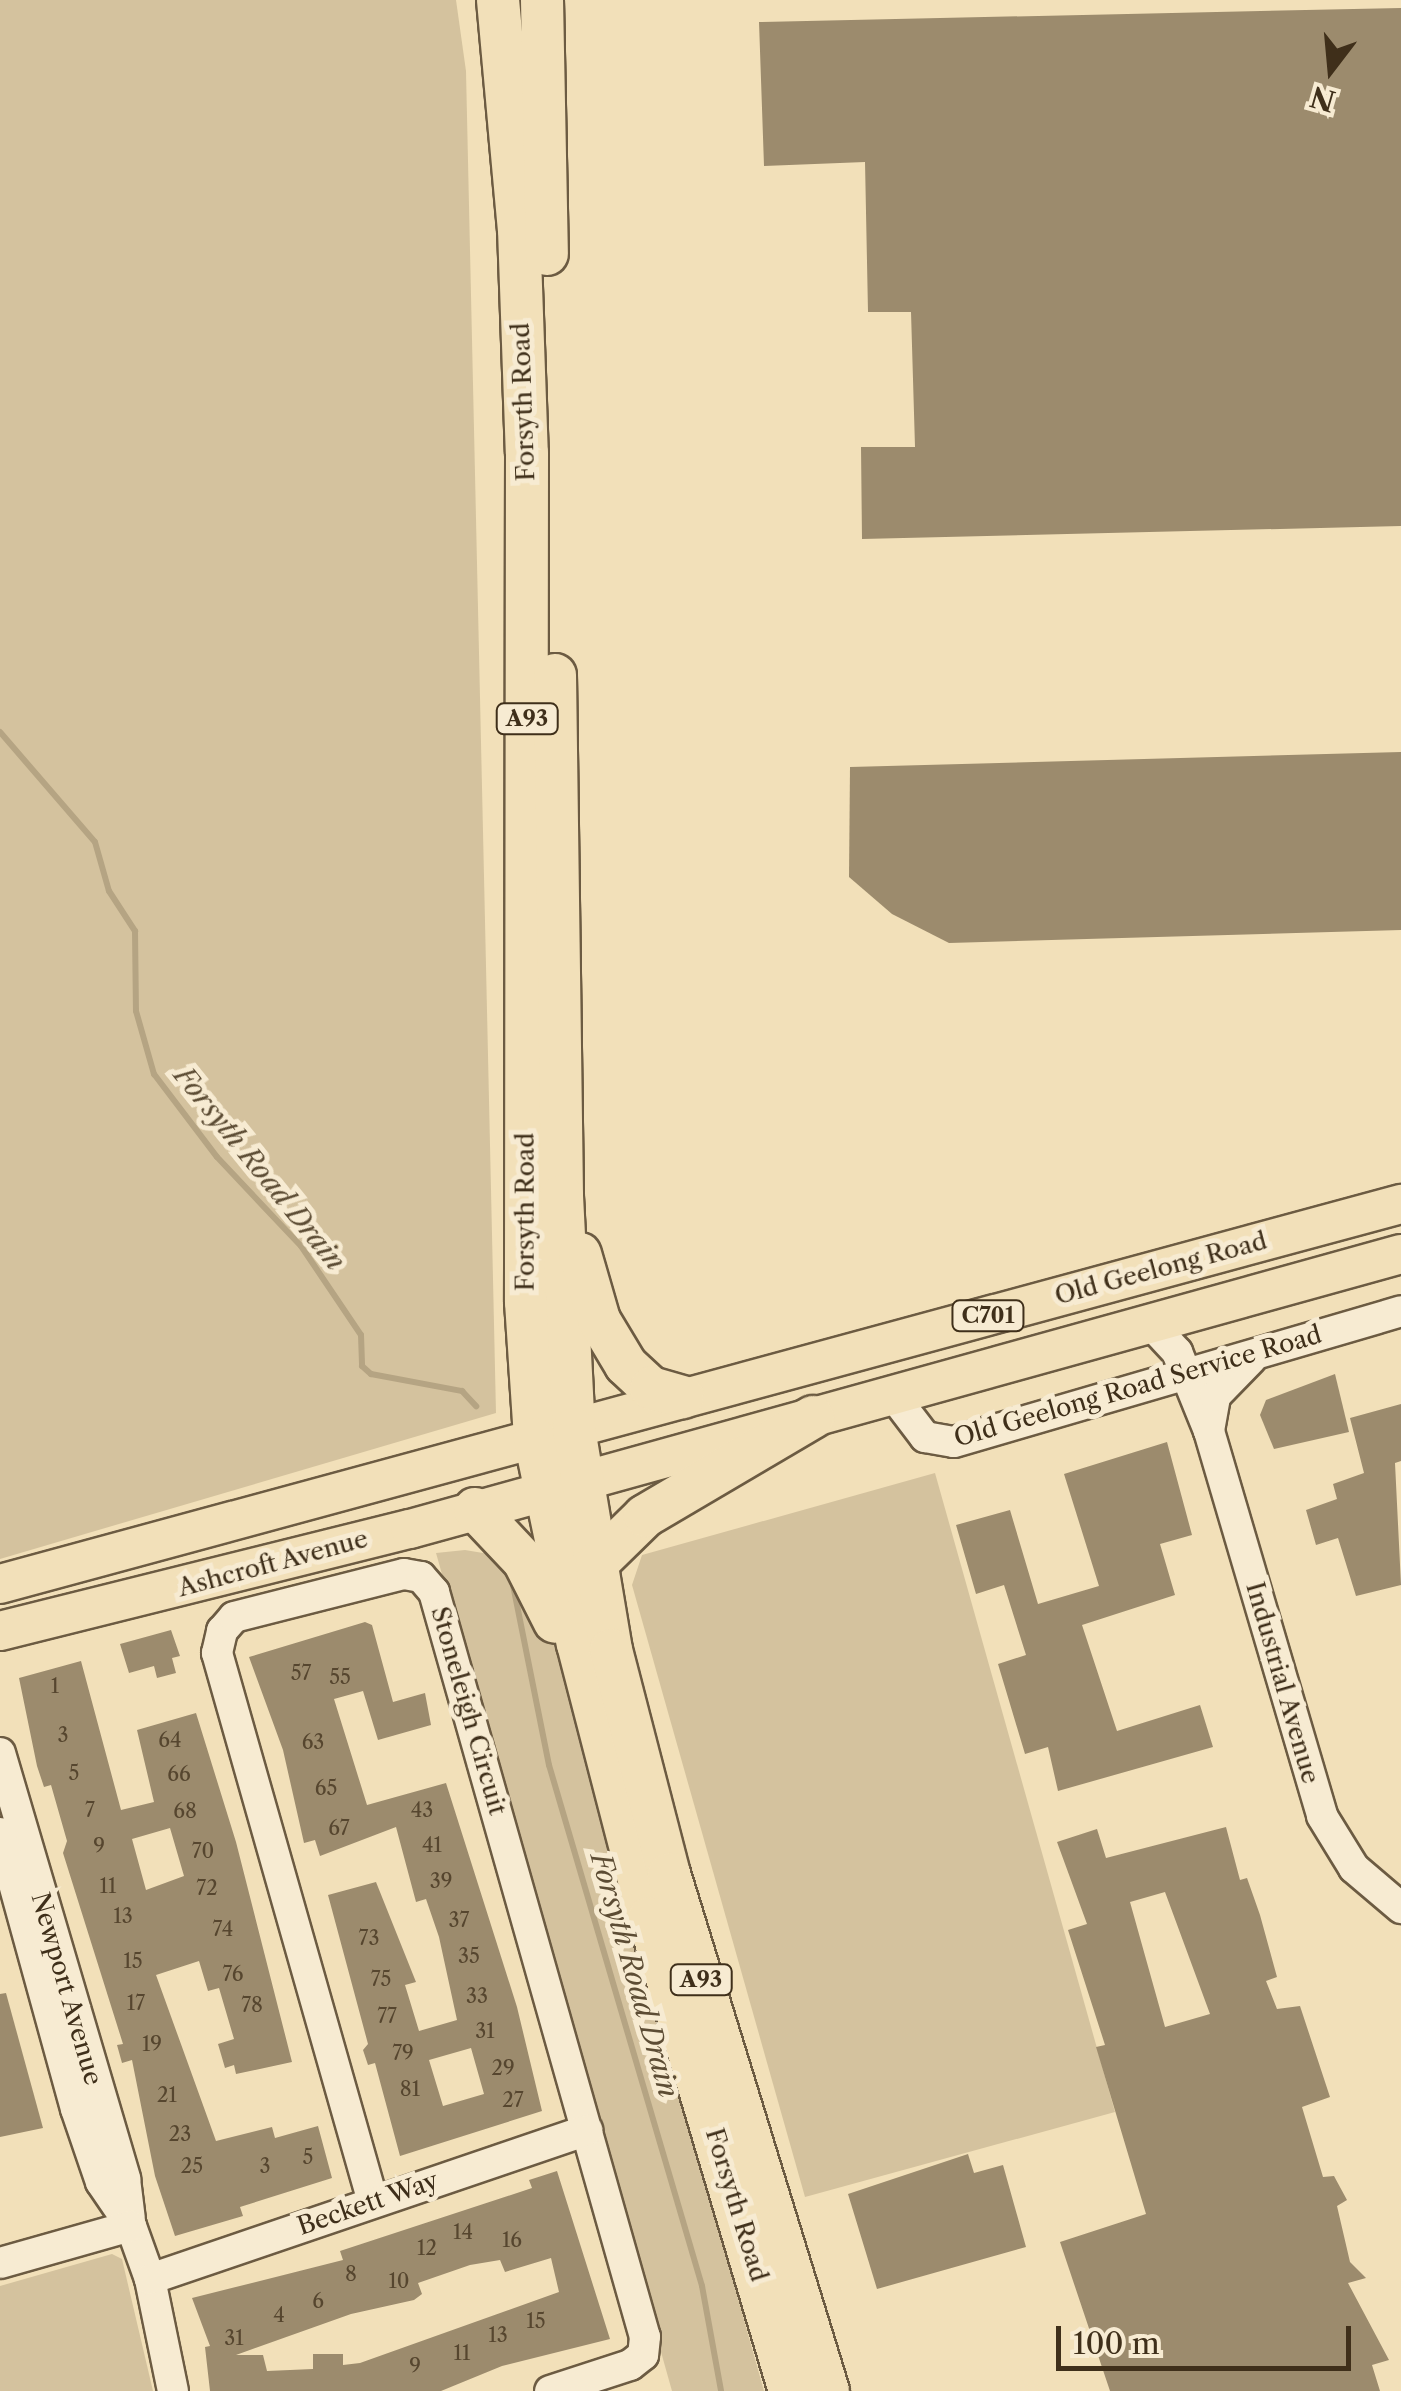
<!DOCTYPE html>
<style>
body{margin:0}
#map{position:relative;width:1401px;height:2391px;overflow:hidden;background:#f2e0b9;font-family:"Libre Caslon Text",serif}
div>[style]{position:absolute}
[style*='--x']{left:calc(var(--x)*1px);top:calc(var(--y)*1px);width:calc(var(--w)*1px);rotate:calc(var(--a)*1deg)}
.green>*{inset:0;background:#d4c29e}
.stream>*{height:6px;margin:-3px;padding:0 3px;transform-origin:3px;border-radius:3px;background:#b5a483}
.building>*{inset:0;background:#9c8b6d}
.roads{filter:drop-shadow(2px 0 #6c5b42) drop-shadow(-2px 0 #6c5b42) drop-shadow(0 2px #6c5b42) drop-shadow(0 -2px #6c5b42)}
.minor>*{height:30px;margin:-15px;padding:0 15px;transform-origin:15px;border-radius:15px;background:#f7ebd2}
.major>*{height:38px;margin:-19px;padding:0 19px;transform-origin:19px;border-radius:19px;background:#f2e0b9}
.highway>*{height:42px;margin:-21px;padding:0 21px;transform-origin:21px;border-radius:21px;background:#f2e0b9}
span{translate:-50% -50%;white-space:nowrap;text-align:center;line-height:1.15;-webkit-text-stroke:10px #f7ebd2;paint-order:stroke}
.number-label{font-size:20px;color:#56462f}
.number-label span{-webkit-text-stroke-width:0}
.shield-label span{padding:2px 8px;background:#f7ebd2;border:2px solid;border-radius:8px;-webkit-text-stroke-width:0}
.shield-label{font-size:22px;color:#3f2f1a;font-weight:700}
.street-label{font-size:25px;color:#3f2f1a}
.water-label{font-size:28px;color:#5c4c34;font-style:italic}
.north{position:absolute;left:1281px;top:20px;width:100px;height:100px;-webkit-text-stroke:8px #f7ebd2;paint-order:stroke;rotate:196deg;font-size:28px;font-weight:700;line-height:40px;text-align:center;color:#3f2f1a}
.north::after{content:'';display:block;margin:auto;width:35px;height:45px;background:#3f2f1a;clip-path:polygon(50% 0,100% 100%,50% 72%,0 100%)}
.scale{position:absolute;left:1056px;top:2326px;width:295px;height:45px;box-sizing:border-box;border:5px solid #3f2f1a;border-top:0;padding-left:12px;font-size:30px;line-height:35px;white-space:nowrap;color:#3f2f1a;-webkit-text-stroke:8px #f7ebd2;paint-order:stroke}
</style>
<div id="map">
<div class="green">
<i style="clip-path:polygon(0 0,456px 0,466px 71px,496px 1413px,0 1559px)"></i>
<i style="clip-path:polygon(935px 1473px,1115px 2112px,805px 2197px,632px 1585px,642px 1555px)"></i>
<i style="clip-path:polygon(465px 1550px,495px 1555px,542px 1600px,764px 2391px,672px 2391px,436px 1553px)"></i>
<i style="clip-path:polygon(112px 2254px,122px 2259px,153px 2391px,0 2391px,0 2286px)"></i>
</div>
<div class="stream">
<i style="--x:0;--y:732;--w:145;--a:49.2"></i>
<i style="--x:95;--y:842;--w:51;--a:74.1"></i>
<i style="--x:109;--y:891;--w:48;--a:57"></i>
<i style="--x:135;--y:931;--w:80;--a:89.3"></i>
<i style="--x:136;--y:1011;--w:66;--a:74.1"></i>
<i style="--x:154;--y:1074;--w:104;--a:52.8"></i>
<i style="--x:217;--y:1157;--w:122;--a:46.7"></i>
<i style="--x:301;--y:1246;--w:107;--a:56"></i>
<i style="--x:361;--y:1335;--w:31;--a:88"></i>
<i style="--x:362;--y:1366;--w:12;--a:42"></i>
<i style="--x:371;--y:1374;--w:93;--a:10.6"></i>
<i style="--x:462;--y:1391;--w:21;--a:47"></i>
<i style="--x:512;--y:1580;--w:189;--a:78.7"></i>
<i style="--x:549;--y:1765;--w:543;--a:73.63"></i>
<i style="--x:702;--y:2286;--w:107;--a:79.7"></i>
</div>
<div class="building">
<i style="clip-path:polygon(1401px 8px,1401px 526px,862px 539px,861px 447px,915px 447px,911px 312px,868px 312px,865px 162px,764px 166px,759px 22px)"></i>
<i style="clip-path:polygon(1401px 752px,1401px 930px,949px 943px,892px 914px,849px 877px,850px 767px)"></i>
<i style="clip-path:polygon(1335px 1374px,1349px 1432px,1274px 1449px,1260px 1415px,1266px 1400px)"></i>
<i style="clip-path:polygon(1401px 1404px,1401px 1461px,1395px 1463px,1401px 1585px,1356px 1596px,1338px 1538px,1316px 1545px,1306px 1510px,1337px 1499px,1333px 1484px,1364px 1473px,1350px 1418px)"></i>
<i style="clip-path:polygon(1167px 1442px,1192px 1535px,1160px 1544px,1175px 1595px,1082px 1625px,1117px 1731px,1200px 1705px,1213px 1747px,1058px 1791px,1048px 1747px,1025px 1754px,998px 1664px,1026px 1655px,1004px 1585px,976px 1594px,956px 1525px,1010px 1510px,1038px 1604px,1099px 1586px,1064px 1474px)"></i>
<i style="clip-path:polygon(evenodd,365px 1622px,372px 1625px,393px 1702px,425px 1693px,431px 1725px,378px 1740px,363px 1691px,334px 1699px,367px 1805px,446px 1783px,517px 2007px,542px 2111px,400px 2156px,375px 2063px,368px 2065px,363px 2050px,368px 2044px,328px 1895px,376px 1882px,416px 1982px,405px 1985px,419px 2031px,457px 2020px,439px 1937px,426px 1899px,416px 1902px,396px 1827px,320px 1856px,315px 1840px,304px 1843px,283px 1750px,249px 1657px,365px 1622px,471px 2048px,484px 2094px,443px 2106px,429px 2060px,471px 2048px)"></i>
<i style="clip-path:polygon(171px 1630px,180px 1656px,172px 1658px,176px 1673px,157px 1678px,154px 1666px,129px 1673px,120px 1644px)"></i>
<i style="clip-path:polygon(evenodd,81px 1661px,121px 1810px,154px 1802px,137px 1730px,196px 1713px,236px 1842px,292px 2062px,236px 2074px,234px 2065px,225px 2068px,218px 2044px,234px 2039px,219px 1988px,208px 1991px,199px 1961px,156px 1975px,216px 2141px,272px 2127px,275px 2138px,318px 2126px,332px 2178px,240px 2207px,243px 2216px,175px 2236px,155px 2176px,132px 2060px,122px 2063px,117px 2045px,123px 2044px,63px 1853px,67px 1841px,51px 1785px,44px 1787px,37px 1766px,19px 1678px,81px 1661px,170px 1828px,184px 1876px,146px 1890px,132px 1839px,170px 1828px)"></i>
<i style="clip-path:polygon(evenodd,1226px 1827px,1240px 1880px,1247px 1878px,1260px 1915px,1277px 1977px,1266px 1981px,1277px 2009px,1300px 2006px,1330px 2097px,1302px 2107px,1323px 2177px,1334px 2176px,1347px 2200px,1337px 2206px,1350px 2262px,1366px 2278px,1348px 2283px,1389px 2360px,1372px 2365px,1380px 2391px,1110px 2391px,1060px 2242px,1146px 2214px,1096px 2047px,1105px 2045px,1068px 1930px,1087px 1924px,1057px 1842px,1097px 1829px,1106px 1858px,1226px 1827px,1165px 1892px,1210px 2014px,1165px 2027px,1130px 1902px,1165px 1892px)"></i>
<i style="clip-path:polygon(6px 1993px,43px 2128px,0 2137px,0 1994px)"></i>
<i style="clip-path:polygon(968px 2154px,974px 2173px,1003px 2165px,1026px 2247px,877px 2289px,848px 2194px)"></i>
<i style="clip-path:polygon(evenodd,557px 2171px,610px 2339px,502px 2366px,441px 2391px,210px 2391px,205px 2347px,210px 2346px,192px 2298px,343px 2260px,340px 2251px,532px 2188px,529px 2180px,557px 2171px,551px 2258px,559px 2292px,360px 2363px,343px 2365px,343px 2354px,313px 2354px,313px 2369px,267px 2371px,263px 2355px,236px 2355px,351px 2314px,414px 2300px,422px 2294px,418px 2283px,470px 2265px,500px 2260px,505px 2272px,551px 2258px)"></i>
</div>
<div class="roads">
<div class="minor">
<i style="--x:1150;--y:1323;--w:40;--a:47"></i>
<i style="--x:1177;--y:1352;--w:85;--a:67.9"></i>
<i style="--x:1209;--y:1431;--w:401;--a:73.6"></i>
<i style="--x:1322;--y:1816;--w:61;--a:58.4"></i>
<i style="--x:1354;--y:1868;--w:62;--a:40.4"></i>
<i style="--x:893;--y:1395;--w:53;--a:52.7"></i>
<i style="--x:925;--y:1437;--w:29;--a:10"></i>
<i style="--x:954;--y:1442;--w:466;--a:-16.3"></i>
<i style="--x:1209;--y:1431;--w:36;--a:-80"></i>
<i style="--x:1215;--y:1396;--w:52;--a:-45.8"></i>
<i style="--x:0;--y:1753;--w:444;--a:73.6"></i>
<i style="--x:125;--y:2179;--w:39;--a:83"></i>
<i style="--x:0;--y:1833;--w:286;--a:74.6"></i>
<i style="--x:76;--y:2109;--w:77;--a:71.1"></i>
<i style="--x:101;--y:2182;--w:53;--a:55.7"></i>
<i style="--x:131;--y:2226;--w:56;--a:70.3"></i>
<i style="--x:150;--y:2279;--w:114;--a:78.4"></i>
<i style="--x:373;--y:2202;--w:571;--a:-105.86"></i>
<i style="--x:217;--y:1653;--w:23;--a:-77"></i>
<i style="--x:222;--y:1631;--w:18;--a:-49"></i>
<i style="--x:234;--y:1617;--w:175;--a:-14.2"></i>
<i style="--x:404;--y:1574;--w:17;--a:10"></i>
<i style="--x:421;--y:1577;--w:20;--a:49"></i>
<i style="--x:434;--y:1592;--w:774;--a:74.19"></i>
<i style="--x:645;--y:2337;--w:18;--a:96"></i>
<i style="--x:643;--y:2355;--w:16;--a:142"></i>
<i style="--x:630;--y:2365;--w:84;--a:162"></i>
<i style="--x:0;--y:2263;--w:136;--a:-15.8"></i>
<i style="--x:150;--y:2279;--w:462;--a:-18.8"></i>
</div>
<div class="major">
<i style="--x:0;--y:1584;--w:1452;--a:-15.18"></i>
<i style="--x:0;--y:1631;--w:422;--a:-14"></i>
<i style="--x:410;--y:1529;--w:1028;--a:-15.51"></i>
</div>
<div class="highway">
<i style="--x:498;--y:0;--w:230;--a:84.8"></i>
<i style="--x:519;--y:229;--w:224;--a:88"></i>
<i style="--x:527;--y:453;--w:849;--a:90.07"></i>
<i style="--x:526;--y:1302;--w:137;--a:86.2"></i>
<i style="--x:535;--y:1439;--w:209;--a:78.2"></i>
<i style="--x:578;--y:1644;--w:283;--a:75.5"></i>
<i style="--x:649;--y:1918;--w:494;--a:73.4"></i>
<i style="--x:542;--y:0;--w:254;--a:88.9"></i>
<i style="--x:555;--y:675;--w:521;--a:89.23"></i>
<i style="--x:562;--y:1196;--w:233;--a:87.1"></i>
<i style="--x:574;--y:1429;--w:224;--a:80.5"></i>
<i style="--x:611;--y:1650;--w:231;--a:75.5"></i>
<i style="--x:669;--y:1874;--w:541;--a:72.91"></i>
<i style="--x:580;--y:1254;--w:69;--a:73.9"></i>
<i style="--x:599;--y:1320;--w:52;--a:59"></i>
<i style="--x:626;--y:1365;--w:34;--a:43"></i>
<i style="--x:651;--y:1388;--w:33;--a:16"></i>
<i style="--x:475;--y:1509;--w:71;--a:46.7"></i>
<i style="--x:524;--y:1561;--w:68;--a:63.1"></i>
<i style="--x:597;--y:1563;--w:67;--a:-44.4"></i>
<i style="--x:645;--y:1516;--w:195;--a:-30.5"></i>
</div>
</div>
<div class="number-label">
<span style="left:301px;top:1673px">57</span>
<span style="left:340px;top:1677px">55</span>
<span style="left:55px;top:1686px">1</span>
<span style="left:63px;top:1735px">3</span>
<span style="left:170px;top:1740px">64</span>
<span style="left:313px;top:1742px">63</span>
<span style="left:74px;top:1773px">5</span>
<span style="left:179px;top:1774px">66</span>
<span style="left:326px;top:1788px">65</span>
<span style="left:90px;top:1810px">7</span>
<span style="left:422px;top:1810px">43</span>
<span style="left:185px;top:1811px">68</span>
<span style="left:339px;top:1828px">67</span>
<span style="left:432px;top:1845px">41</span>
<span style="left:99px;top:1846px">9</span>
<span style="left:203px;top:1851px">70</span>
<span style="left:441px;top:1881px">39</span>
<span style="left:108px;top:1886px">11</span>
<span style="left:207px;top:1888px">72</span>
<span style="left:123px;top:1916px">13</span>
<span style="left:459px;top:1920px">37</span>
<span style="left:223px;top:1929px">74</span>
<span style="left:369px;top:1938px">73</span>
<span style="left:469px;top:1956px">35</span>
<span style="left:133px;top:1961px">15</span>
<span style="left:233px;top:1974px">76</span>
<span style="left:381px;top:1979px">75</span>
<span style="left:477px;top:1996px">33</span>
<span style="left:136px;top:2003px">17</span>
<span style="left:252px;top:2005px">78</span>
<span style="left:387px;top:2016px">77</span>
<span style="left:485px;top:2031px">31</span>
<span style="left:152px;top:2044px">19</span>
<span style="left:403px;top:2053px">79</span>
<span style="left:503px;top:2068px">29</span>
<span style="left:410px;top:2089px">81</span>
<span style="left:167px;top:2095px">21</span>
<span style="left:513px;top:2100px">27</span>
<span style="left:180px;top:2134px">23</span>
<span style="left:308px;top:2157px">5</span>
<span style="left:192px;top:2166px">25</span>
<span style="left:265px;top:2166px">3</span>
<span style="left:463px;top:2232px">14</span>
<span style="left:512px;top:2240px">16</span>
<span style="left:427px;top:2248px">12</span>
<span style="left:351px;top:2274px">8</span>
<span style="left:399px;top:2281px">10</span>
<span style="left:318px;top:2301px">6</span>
<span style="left:279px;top:2315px">4</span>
<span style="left:536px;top:2321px">15</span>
<span style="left:498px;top:2335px">13</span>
<span style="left:234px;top:2338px">31</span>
<span style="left:462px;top:2353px">11</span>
<span style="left:415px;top:2366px">9</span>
</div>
<div class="shield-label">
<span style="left:527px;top:719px">A93</span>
<span style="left:988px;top:1316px">C701</span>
<span style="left:701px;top:1980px">A93</span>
</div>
<div class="street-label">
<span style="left:524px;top:402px;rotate:-92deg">Forsyth Road</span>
<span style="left:526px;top:1212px;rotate:-90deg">Forsyth Road</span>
<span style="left:1161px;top:1269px;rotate:-15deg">Old Geelong Road</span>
<span style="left:1138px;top:1387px;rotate:-16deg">Old Geelong Road Service Road</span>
<span style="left:273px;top:1564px;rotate:-15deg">Ashcroft Avenue</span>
<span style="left:1282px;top:1683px;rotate:74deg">Industrial Avenue</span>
<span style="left:468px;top:1711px;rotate:74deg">Stoneleigh Circuit</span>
<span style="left:66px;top:1989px;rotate:74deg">Newport Avenue</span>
<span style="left:368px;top:2204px;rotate:-19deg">Beckett Way</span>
<span style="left:736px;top:2205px;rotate:73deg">Forsyth Road</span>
</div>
<div class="water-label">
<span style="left:260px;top:1168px;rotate:51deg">Forsyth Road Drain</span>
<span style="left:635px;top:1975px;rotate:74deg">Forsyth Road Drain</span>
</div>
<div class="north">N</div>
<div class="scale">100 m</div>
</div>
